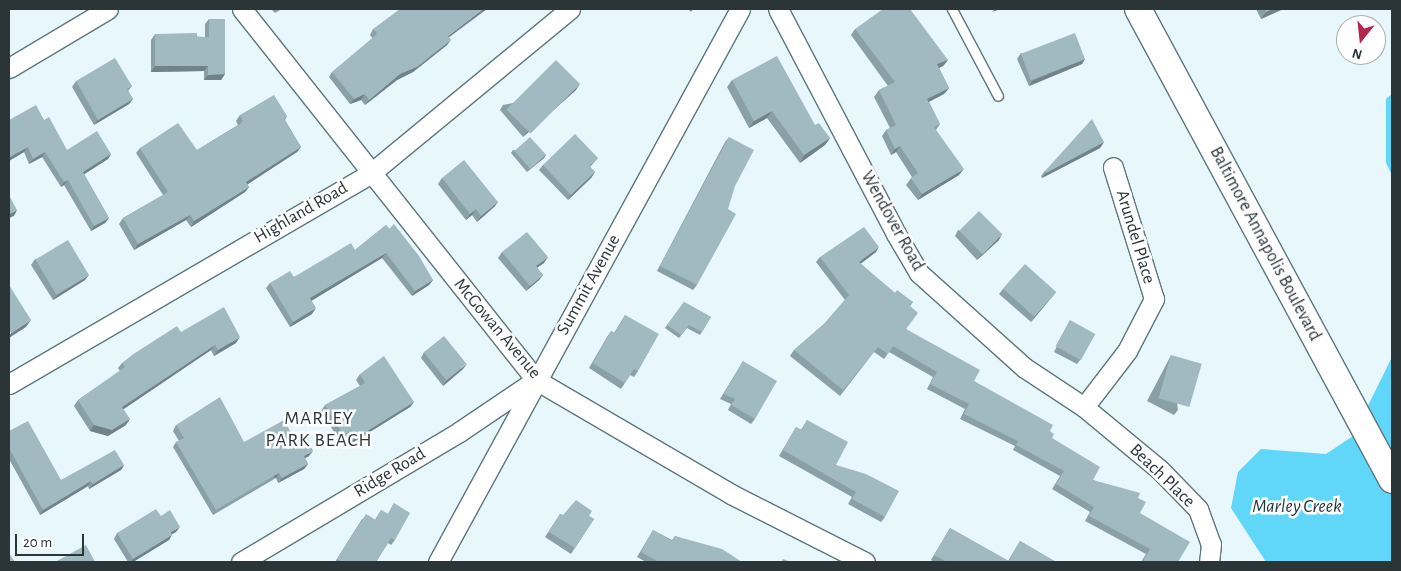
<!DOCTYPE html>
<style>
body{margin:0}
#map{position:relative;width:1401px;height:571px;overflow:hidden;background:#e8f7fc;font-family:"Alegreya Sans",sans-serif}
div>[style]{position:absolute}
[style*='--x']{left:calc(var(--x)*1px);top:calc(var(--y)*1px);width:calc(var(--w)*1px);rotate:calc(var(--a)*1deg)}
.water>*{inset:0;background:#60d6f8}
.roads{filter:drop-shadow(1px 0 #5f767d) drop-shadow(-1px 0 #5f767d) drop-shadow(0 1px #5f767d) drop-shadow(0 -1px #5f767d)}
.service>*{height:9px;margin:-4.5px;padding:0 4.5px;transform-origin:4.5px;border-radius:4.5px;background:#fff}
.minor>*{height:19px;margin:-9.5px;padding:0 9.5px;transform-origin:9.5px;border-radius:9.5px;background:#fff}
.secondary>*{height:26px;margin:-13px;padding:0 13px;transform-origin:13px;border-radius:13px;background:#fff}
.wall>*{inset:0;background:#8aa0a7}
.shaded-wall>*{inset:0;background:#718288;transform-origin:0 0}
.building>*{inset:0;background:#a1bac2;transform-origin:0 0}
span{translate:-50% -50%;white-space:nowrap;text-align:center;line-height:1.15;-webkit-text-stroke:5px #fff;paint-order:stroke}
.street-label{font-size:18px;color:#2b3538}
.neighbourhood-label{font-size:19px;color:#2b3538;letter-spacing:1px}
.water-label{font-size:19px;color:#1b3036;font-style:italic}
.frame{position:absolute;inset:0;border:10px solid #2b3538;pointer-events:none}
.north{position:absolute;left:1336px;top:15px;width:50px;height:50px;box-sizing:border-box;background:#fff;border:1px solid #aaaeaf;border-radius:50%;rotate:196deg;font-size:14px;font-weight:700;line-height:20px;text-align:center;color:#2b3538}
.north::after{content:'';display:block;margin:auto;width:18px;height:22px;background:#b5244f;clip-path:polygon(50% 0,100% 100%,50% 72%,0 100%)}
.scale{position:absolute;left:15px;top:534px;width:69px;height:22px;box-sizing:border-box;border:2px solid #2b3538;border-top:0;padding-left:6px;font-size:15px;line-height:18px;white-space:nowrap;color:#2b3538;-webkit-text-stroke:4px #fff;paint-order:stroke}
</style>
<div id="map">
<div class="water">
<i style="clip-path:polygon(1392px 94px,1392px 175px,1386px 163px,1386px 99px)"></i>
<i style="clip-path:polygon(1392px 357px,1392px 562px,1266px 562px,1231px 508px,1238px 472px,1261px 449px,1326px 454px,1353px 436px)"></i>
</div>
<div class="roads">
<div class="service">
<i style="--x:952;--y:9;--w:98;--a:62.1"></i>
</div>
<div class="minor">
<i style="--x:242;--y:9;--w:473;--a:51.6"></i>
<i style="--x:536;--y:380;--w:226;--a:30.3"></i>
<i style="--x:731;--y:494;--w:150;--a:26.9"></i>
<i style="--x:778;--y:9;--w:254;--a:62.3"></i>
<i style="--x:896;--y:234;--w:45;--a:59.5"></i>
<i style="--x:919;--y:273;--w:142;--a:41.9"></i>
<i style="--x:1025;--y:368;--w:71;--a:33.5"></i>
<i style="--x:1084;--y:407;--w:97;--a:39.6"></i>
<i style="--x:1159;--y:469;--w:56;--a:45.7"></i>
<i style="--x:1198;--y:509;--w:37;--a:70"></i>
<i style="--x:1211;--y:544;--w:18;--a:96"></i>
<i style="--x:9;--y:68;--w:115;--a:-30.8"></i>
<i style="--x:9;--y:384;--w:419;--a:-30.2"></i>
<i style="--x:371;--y:173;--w:258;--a:-39.5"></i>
<i style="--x:1084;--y:407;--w:71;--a:-52.5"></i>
<i style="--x:1127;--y:351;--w:59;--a:-62.6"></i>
<i style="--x:1154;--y:299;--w:138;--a:-107.3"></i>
<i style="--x:241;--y:562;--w:254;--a:-30.8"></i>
<i style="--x:459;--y:432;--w:89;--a:-34"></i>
<i style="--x:438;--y:562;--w:630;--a:-61.36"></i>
</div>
<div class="secondary">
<i style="--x:1138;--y:9;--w:535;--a:61.66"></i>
</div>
</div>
<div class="wall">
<i style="clip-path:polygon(271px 9px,282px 9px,275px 13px)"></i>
<i style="clip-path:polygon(688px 9px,693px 9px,691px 12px)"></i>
<i style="clip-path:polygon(1256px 9px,1282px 9px,1281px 10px,1261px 19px)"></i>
<i style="clip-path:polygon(209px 19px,225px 74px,221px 80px,204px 80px,204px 71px,151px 72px,151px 40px,155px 34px,205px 37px,205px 24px)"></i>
<i style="clip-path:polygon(373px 29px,449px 37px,447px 45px,413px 72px,397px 80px,365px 105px,361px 100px,350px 104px,329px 77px,332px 72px,373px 39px,370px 35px)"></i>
<i style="clip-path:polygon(855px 29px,948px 60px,943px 66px,939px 68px,949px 88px,944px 94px,929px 102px,940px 124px,936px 130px,959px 175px,918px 200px,906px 185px,912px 177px,896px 152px,891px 155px,882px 136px,886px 130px,890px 128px,874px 97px,879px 90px,888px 86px,851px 35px)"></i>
<i style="clip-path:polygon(1021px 53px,1085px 59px,1082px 64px,1029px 86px,1017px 59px)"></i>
<i style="clip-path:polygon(732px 80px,815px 125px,830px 138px,825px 145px,800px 163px,767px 118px,749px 128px,727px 87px)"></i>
<i style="clip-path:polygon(76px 81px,132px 86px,128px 91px,133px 99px,129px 104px,94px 125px,72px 87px)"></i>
<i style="clip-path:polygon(576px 90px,523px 137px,500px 110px,503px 105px)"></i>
<i style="clip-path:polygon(240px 115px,287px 116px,285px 120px,301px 147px,297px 152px,247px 184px,249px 187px,245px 192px,191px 227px,186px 220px,134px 250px,119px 224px,123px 218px,163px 195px,136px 153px,140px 148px,197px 150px,238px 125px,236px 121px)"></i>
<i style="clip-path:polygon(9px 120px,44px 120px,67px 150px,111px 154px,108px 159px,84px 174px,109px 218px,105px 223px,91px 231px,64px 185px,61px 187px,42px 157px,29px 164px,24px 152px,9px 161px)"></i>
<i style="clip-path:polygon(729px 137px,697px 285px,693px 290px,657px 271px,725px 142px)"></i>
<i style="clip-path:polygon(1104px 142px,1100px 148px,1042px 178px,1041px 176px,1045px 171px)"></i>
<i style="clip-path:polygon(513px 150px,546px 155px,544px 158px,527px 172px,511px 153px)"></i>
<i style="clip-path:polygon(598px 158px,590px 167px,595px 172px,591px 178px,568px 200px,539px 170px,543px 165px)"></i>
<i style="clip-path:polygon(442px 178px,498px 202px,494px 207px,477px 222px,472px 215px,466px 220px,438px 184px)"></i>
<i style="clip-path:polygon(386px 225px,433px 280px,429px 285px,412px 296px,382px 258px,311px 301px,312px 314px,290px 327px,266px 288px,270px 283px,294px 277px,355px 250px)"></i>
<i style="clip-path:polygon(958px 230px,999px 240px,977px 260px,955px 236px)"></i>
<i style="clip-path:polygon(502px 252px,544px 263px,537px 268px,543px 275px,539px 280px,526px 291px,498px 258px)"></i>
<i style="clip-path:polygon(876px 252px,860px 264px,895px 293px,913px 302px,910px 306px,906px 329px,974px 381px,1050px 431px,1052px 438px,1093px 480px,1138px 498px,1140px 513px,1178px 562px,1141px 562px,1146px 554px,1085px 521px,1090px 512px,1052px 489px,1060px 476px,1013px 450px,1015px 446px,960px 419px,965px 409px,927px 389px,933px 377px,889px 352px,884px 359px,874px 352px,840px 396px,790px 356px,794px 350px,824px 324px,845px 300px,816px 262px,820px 257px)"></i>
<i style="clip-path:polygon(35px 259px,85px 280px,53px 300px,31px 265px)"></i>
<i style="clip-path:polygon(1003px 289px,1056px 292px,1031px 322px,999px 294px)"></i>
<i style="clip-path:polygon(684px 302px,711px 317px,700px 335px,687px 328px,679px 338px,665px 328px)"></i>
<i style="clip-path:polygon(625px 315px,638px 371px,634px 377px,630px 375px,621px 389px,589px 368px,607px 337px,611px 331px,614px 333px)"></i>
<i style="clip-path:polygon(1070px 320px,1081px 359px,1077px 364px,1054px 352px)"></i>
<i style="clip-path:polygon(181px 332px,236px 343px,214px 356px,211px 350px,123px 409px,126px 425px,108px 436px,90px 431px,74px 406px,78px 400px,120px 371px,118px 368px,122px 363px)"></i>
<i style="clip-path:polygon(424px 352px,463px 369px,443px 386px,421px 358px)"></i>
<i style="clip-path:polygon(1171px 355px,1178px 410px,1174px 415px,1147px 401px,1168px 361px)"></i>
<i style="clip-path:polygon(743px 361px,755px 419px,751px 424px,728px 410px,731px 404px,720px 399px)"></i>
<i style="clip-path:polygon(360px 374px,414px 402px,410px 407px,344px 448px,321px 411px,325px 405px,360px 386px,356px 380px)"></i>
<i style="clip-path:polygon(807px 420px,836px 465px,885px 517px,881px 522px,848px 504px,852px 497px,779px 456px,796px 427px,801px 430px)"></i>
<i style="clip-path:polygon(176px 425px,244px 442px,294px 438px,309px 456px,305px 458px,308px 464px,304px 469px,278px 483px,276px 478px,213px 515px,173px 447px,176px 442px,179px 441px,173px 431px)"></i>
<i style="clip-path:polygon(9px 431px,61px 480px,124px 465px,121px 470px,89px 489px,88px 486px,40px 515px,9px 459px)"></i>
<i style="clip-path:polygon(394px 503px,395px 540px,391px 545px,388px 543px,376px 562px,335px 562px,362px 519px,375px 520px,381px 510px,388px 514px)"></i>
<i style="clip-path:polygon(560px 514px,563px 515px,589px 516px,594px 519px,571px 554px,545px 537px)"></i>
<i style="clip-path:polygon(161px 516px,176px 532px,172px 534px,169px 540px,133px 562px,128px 562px,114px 539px,117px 533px)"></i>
<i style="clip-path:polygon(950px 528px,1008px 561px,1020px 541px,1056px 562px,934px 562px,931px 560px)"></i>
<i style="clip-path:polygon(653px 530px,672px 540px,675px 536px,742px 562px,646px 562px,637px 557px)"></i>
</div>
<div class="shaded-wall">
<i style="clip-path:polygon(483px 9px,487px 9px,444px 41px,448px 36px)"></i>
<i style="clip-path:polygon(995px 9px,1001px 9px,992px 12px)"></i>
<i style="clip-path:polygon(1273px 9px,1282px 9px,1281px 10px,1261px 19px,1266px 12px)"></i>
<i style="clip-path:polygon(451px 40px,447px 45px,413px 72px,397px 80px,365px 105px,369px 100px,400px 74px)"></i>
<i style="clip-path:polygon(1085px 59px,1082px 64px,1029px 86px,1032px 81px)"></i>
<i style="clip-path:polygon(948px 60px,943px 66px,932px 71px,937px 64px)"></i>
<i style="clip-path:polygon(155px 66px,208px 66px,204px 71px,151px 72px)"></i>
<i style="clip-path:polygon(225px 74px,221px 80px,204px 80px,208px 75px)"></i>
<i style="clip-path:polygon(580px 84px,576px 90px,523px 137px,527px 132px)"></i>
<i style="clip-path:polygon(949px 88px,944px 94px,922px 105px,927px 99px)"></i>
<i style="clip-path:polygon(365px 94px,361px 100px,350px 104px,354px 99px)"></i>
<i style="clip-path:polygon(133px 99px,129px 104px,94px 125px,98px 120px)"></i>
<i style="clip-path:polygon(772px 111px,767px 118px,749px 128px,754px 121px)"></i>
<i style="clip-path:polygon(830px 138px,825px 145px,800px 163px,804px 155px)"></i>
<i style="clip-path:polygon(1104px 142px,1100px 148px,1042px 178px,1046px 173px)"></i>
<i style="clip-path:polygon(900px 146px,896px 152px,891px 155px,895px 149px)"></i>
<i style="clip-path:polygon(28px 147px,24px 152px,9px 161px,10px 157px)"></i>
<i style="clip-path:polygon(301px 147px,297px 152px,242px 188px,246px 182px)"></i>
<i style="clip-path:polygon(45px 152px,42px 157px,29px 164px,33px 159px)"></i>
<i style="clip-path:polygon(111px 154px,108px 159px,80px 177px,83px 172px)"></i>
<i style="clip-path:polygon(546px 155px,544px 158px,527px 172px,529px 170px)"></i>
<i style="clip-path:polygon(964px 169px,959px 175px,918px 200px,922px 194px)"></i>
<i style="clip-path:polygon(595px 172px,591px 178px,568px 200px,571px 195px)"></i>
<i style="clip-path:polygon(68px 180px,64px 185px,61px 187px,64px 182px)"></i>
<i style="clip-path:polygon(249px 187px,245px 192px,191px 227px,194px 221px)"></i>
<i style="clip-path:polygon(498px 202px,494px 207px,477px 222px,481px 216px)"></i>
<i style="clip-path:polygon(476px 209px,472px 215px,466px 220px,470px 214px)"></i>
<i style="clip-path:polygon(17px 210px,14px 216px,9px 218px,9px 214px)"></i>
<i style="clip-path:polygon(190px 215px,186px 220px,134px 250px,138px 244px)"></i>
<i style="clip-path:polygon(109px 218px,105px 223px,91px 231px,94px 226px)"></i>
<i style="clip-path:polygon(1002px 234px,999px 240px,977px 260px,981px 255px)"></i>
<i style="clip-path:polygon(879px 247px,876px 252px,855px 268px,859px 262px)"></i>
<i style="clip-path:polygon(386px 253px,382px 258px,306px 304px,310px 298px)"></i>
<i style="clip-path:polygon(548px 257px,544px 263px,532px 271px,536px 266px)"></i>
<i style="clip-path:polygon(89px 275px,85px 280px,53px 300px,57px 295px)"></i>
<i style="clip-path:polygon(543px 275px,539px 280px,526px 291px,530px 286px)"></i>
<i style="clip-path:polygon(433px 280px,429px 285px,412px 296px,415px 291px)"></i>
<i style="clip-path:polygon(1056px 292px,1052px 297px,1031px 322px,1035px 316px)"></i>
<i style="clip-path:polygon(316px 308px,312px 314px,290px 327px,293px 322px)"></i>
<i style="clip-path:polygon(31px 320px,26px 327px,9px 338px,9px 336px,11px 333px)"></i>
<i style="clip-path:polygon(240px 337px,236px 343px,214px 356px,218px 350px)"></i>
<i style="clip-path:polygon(215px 345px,211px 350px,118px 413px,122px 407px)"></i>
<i style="clip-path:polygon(467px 364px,463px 369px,443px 386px,447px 380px)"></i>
<i style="clip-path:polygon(414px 402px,410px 407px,344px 448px,348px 443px)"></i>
<i style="clip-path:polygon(130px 419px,126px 425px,108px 436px,90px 431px,94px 425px)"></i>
<i style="clip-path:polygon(313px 451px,309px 456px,300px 461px,304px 456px)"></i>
<i style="clip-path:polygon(308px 464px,304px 469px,278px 483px,282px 478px)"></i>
<i style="clip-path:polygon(124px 465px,121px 470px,89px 489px,93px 484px)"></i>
<i style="left:279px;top:473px;width:6px;height:73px;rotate:121deg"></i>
<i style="clip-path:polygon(91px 481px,88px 486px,40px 515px,43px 510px)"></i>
<i style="clip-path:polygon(180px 527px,176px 532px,167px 537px,171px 532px)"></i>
<i style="clip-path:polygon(172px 535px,169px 540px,133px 562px,131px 562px,133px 559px)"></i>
</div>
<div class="building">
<i style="clip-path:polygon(400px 9px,483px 9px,448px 36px,451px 40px,417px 67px,400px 74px,369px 100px,365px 94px,354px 99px,332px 72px,377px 34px,373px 29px)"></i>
<i style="clip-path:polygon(883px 9px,910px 9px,948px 60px,937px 64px,949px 88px,927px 99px,940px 124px,934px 127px,964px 169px,922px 194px,911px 178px,918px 173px,900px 146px,895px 149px,886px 130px,896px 125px,879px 90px,895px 82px,855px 29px)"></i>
<i style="clip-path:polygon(1265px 9px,1273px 9px,1266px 12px)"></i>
<i style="clip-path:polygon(209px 19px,225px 19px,225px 74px,208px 75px,208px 66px,155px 66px,155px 34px,197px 33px,197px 37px,209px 37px)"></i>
<i style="left:1075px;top:33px;width:28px;height:58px;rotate:69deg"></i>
<i style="clip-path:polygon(777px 56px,815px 125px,819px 123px,830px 138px,804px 155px,772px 111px,754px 121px,732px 80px)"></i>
<i style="clip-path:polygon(115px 58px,132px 86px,127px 89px,133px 99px,98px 120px,76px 81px)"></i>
<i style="left:556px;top:60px;width:34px;height:70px;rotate:45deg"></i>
<i style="clip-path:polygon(274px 95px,287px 116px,284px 119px,301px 147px,246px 182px,249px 187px,194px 221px,190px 215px,138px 244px,123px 218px,168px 192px,140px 148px,178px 123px,197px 150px,240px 124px,243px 121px,240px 115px)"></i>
<i style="clip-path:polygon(36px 105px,44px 120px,49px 117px,67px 150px,97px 131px,111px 154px,83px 172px,109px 218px,94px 226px,68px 180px,64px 182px,45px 152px,33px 159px,28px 147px,10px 157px,9px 156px,9px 120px)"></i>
<i style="clip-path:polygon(1092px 119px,1104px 142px,1046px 173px,1045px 171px)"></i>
<i style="clip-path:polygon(575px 134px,598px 158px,589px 166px,595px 172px,571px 195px,543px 165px)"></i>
<i style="left:530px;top:137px;width:24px;height:21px;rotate:48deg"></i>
<i style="clip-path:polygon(729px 137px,754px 150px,735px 186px,728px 209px,736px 214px,697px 285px,660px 266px)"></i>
<i style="clip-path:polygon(464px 160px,498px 202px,481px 216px,476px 209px,470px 214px,442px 178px)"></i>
<i style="clip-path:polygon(9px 195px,17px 210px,9px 214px)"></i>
<i style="left:979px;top:211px;width:33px;height:28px;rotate:45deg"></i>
<i style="clip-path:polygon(394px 224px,419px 256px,433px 280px,415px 291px,386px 253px,310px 298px,316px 308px,293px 322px,270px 283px,290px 271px,294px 277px,351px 243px,355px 250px,386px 225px,389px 229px)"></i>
<i style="clip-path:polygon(864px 227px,879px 247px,859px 262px,895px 293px,897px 290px,913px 302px,909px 305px,918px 313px,906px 329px,980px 370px,974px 381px,1053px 425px,1050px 431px,1054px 434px,1052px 438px,1100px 467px,1093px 480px,1140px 493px,1138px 498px,1146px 502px,1140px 513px,1190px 542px,1178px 562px,1145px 562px,1143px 561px,1150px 549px,1089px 516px,1094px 507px,1056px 484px,1064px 471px,1016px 445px,1018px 441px,964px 414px,969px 404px,930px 384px,937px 372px,893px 346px,888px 354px,878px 347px,843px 390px,794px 350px,824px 324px,849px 295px,820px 257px)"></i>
<i style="clip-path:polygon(527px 232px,548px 257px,536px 266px,543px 275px,530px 286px,502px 252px)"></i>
<i style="left:68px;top:240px;width:41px;height:38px;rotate:59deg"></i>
<i style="left:1025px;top:264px;width:42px;height:33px;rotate:42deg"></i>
<i style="clip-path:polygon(9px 285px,31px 320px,11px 333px,9px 330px)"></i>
<i style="clip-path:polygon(684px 302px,711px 317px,702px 332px,689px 325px,681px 335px,667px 325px)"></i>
<i style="clip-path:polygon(224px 307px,240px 337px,218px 350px,215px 345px,122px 407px,130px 419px,112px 430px,94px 425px,78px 400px,125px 367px,122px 363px,132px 355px,177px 326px,181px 332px)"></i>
<i style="clip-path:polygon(625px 315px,659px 334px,638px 371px,634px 369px,625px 383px,593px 363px,611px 331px,615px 333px)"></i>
<i style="left:1070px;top:320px;width:29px;height:30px;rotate:29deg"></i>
<i style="left:444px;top:336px;width:36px;height:26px;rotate:51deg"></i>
<i style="left:1171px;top:355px;width:32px;height:45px;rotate:16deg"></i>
<i style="clip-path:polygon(384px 356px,414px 402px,348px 443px,325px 405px,365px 383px,360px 374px)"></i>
<i style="clip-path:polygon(743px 361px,777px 381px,755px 419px,731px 405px,735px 399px,724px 394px)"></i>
<i style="clip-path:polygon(220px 397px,244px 442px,284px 420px,294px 438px,305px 432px,313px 451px,304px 456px,308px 464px,282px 478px,279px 473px,216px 510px,176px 442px,184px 438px,176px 425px)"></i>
<i style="clip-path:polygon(807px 420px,848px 442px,836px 465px,866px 474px,899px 491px,885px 517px,852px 499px,856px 492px,783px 450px,796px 427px,802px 430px)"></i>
<i style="clip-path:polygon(28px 421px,61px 480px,115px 450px,124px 465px,93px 484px,91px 481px,43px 510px,9px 448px,9px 431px)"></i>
<i style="clip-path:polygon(576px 500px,592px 511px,589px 516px,594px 519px,575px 548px,549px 532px,560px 514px,563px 515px)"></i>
<i style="clip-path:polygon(394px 503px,410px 513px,395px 540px,391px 538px,376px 562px,342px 562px,337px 559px,366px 514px,376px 520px,381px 510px,388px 514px)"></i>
<i style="clip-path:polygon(156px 509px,161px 516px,170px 510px,180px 527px,171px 532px,172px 535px,133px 559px,117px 533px)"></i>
<i style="clip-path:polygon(950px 528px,1009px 561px,1020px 541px,1056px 562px,947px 562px,934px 555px)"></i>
<i style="clip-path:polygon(653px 530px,672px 541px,675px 536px,722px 549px,742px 562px,659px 562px,641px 552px)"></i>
<i style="clip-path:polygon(86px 545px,95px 562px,55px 562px)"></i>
<i style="clip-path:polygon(9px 553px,15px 562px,9px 562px)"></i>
<i style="clip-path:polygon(783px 559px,791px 562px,781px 562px)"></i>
</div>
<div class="street-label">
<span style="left:301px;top:213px;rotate:-30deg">Highland Road</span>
<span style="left:892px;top:221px;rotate:61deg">Wendover Road</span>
<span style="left:1135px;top:237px;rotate:73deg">Arundel Place</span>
<span style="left:1265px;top:244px;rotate:62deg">Baltimore Annapolis Boulevard</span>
<span style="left:589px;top:285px;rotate:-61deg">Summit Avenue</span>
<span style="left:497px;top:329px;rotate:50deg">McGowan Avenue</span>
<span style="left:390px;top:473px;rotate:-31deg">Ridge Road</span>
<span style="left:1162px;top:476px;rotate:44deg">Beach Place</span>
</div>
<div class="neighbourhood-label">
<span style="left:319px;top:430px">MARLEY<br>PARK BEACH</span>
</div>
<div class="water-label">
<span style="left:1297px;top:507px">Marley Creek</span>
</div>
<div class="frame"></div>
<div class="north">N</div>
<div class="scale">20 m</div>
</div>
